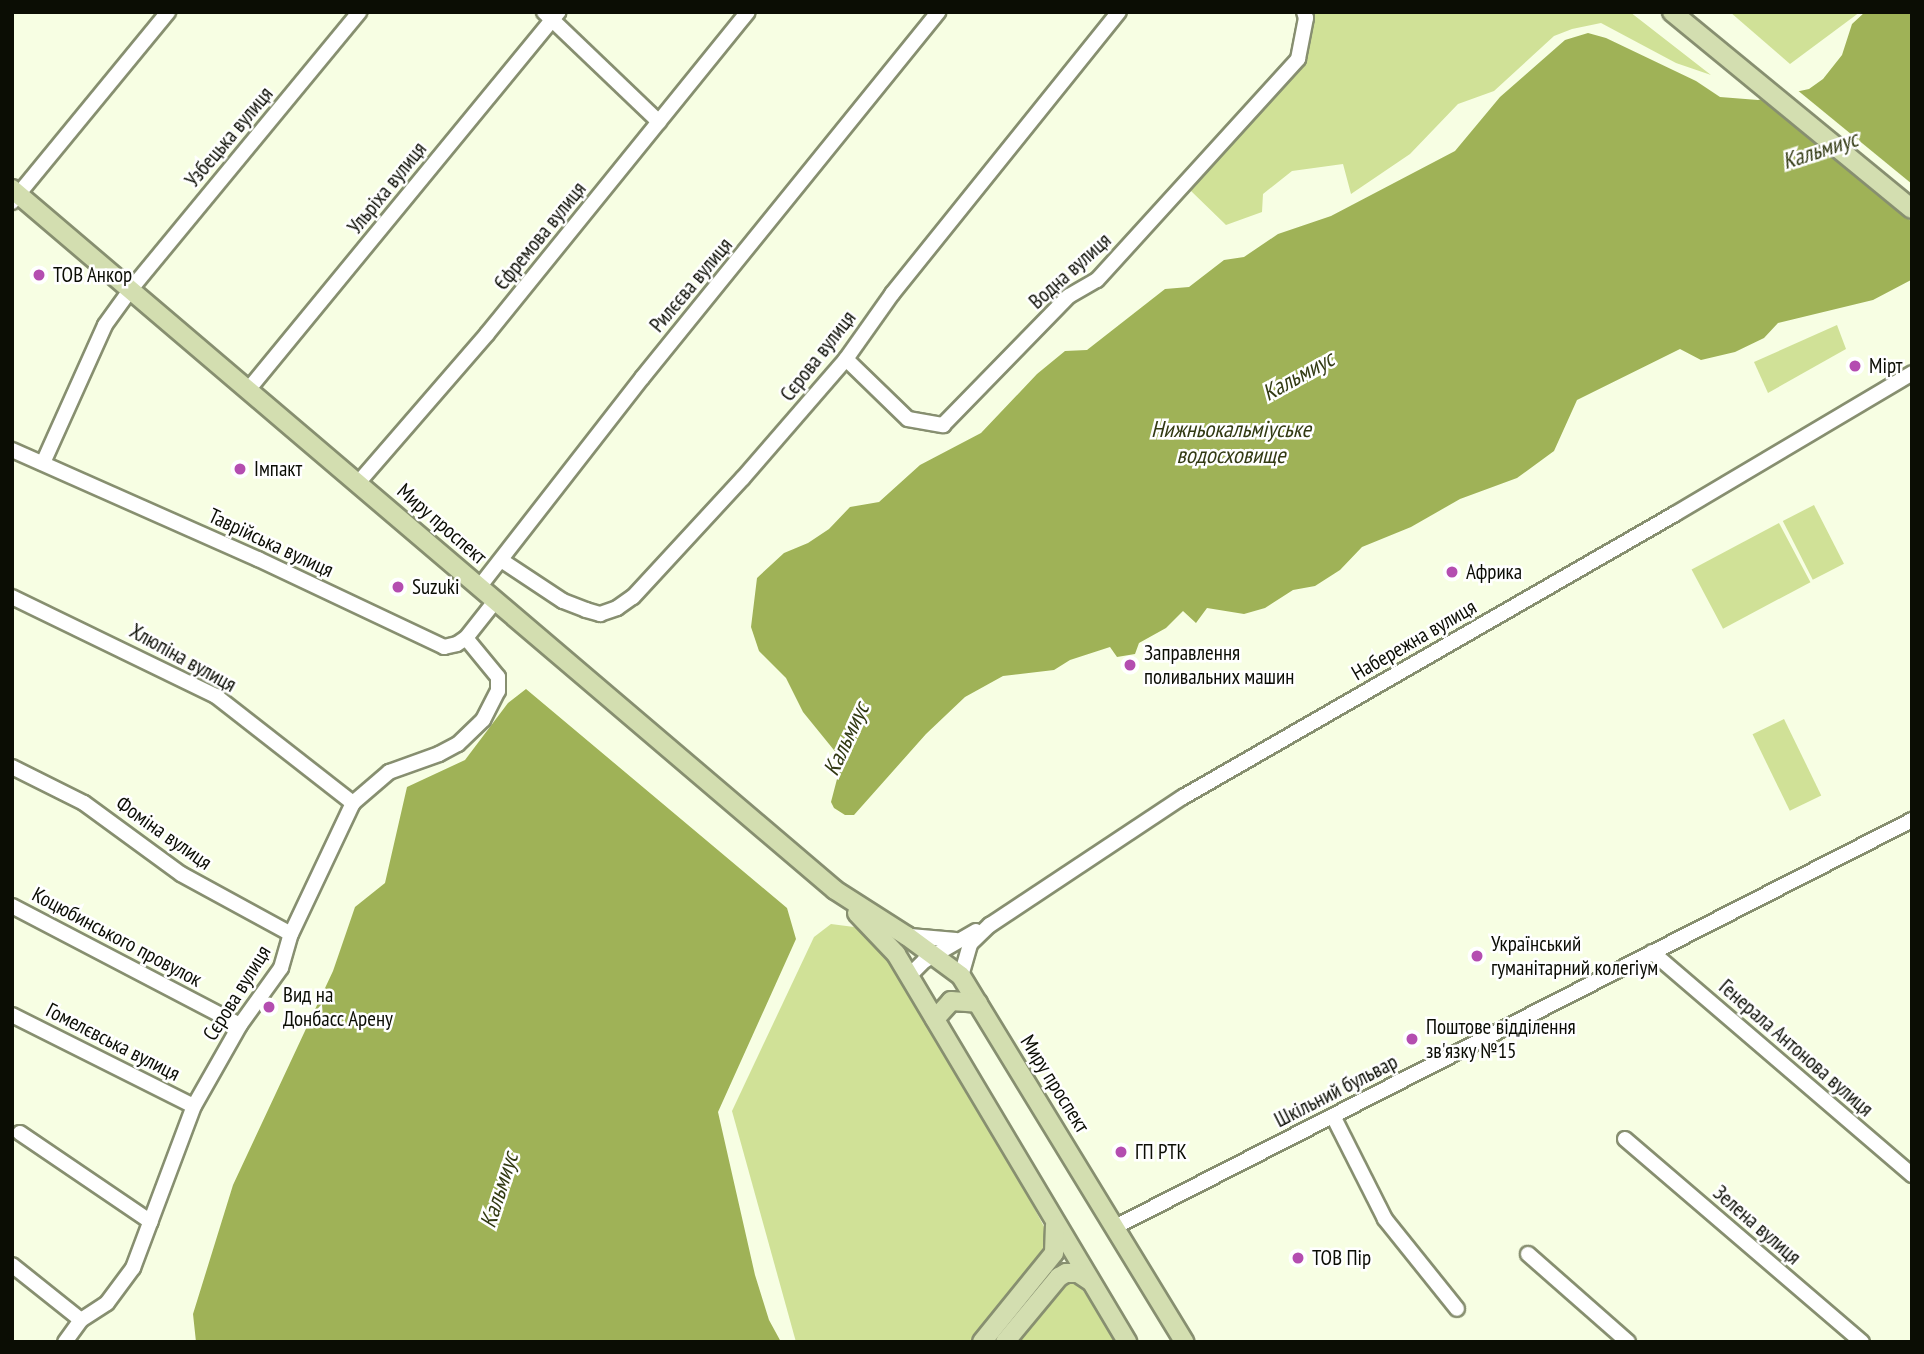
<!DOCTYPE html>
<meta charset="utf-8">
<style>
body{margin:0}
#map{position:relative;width:1924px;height:1354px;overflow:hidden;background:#f7fee3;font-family:"PT Sans Narrow",sans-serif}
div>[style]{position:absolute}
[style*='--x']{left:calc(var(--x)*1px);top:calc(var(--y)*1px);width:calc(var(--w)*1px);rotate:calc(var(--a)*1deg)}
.green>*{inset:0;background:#d0e197;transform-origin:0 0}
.water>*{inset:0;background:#9fb257}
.pier>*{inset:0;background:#f7fee3}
.roads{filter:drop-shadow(2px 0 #878f70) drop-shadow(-2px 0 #878f70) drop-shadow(0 2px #878f70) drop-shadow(0 -2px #878f70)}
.minor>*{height:14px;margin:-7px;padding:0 7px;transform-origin:7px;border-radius:7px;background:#fff}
.major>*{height:18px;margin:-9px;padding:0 9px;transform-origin:9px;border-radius:9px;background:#d3deb0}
.dots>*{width:19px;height:19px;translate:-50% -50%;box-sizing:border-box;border:4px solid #fff;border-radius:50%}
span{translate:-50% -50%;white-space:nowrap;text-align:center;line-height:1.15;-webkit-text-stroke:5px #fff;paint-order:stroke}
.street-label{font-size:21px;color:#0b0d04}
.poi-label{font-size:21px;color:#0b0d04}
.left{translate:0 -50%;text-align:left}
.water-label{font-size:23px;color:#323a13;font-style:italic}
.frame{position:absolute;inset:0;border:14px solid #0b0d04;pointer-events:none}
</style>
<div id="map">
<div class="green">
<i style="clip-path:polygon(1309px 12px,1630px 12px,1711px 75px,1676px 63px,1601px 23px,1572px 29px,1554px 36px,1494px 91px,1458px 104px,1410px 154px,1351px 194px,1343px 164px,1292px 171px,1263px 194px,1262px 212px,1226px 225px,1190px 190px,1303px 60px)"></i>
<i style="clip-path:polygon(1730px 12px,1860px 12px,1790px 64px)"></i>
<i style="clip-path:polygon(1837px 325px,1846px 349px,1768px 393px,1754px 362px)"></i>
<i style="left:1814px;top:505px;width:66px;height:35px;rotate:63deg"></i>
<i style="left:1779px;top:523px;width:67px;height:99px;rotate:62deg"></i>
<i style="left:1784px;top:719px;width:85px;height:35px;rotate:64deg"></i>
<i style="clip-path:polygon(831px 924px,854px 927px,878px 942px,994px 1132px,1050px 1238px,1049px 1248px,971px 1342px,796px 1342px,732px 1111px,814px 937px)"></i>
<i style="clip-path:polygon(1070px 1283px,1080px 1286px,1117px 1342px,1016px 1342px,1063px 1285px)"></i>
</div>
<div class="water">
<i style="clip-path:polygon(1865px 12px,1912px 12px,1911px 280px,1873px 300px,1778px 323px,1764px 338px,1735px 352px,1701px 360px,1680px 349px,1577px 400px,1554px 451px,1517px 478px,1460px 499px,1411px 527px,1362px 547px,1340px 570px,1315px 586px,1293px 590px,1265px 608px,1244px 614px,1207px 608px,1196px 623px,1183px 611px,1166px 628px,1139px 643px,1135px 654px,1117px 657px,1110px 647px,1070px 660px,1054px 670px,1003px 676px,965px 697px,926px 734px,854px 815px,845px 815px,834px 808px,831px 802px,842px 760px,803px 712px,786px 678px,759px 651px,751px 627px,757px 578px,784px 553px,808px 543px,829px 529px,850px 507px,879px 502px,920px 465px,981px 433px,1037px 374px,1065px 351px,1087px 350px,1165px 289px,1189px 287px,1224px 260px,1244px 257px,1278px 234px,1331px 216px,1455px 151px,1500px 97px,1565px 40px,1588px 33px,1606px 38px,1696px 81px,1720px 97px,1758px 100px,1809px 89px,1823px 79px,1842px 55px,1852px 24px)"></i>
<i style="clip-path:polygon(526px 689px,787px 908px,796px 939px,718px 1112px,755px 1275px,769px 1320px,781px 1342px,196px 1342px,193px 1314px,233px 1185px,333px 971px,355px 907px,385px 883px,407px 787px,465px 760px,508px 703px)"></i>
</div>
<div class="pier">
<i style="clip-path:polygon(1796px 89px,1912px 184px,1912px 222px,1760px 97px)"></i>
</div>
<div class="roads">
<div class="minor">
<i style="--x:544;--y:12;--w:159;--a:43.7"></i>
<i style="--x:12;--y:202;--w:246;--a:-50.6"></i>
<i style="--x:846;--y:359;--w:86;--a:44.1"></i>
<i style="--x:908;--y:419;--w:36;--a:10"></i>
<i style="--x:943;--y:425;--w:180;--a:-45.7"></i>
<i style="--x:1069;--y:296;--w:32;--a:-30"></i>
<i style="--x:1097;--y:280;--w:299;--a:-47.7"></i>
<i style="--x:1298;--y:59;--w:42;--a:-79"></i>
<i style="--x:1306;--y:18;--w:6;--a:-108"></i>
<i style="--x:248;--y:390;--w:489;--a:-50.6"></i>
<i style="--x:12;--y:450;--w:269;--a:23.9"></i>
<i style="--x:258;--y:559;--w:206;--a:25.3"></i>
<i style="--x:444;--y:647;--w:13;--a:-13"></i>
<i style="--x:457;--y:644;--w:11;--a:-34"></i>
<i style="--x:466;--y:638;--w:48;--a:-51.7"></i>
<i style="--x:43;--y:463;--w:151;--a:-65.8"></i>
<i style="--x:105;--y:325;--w:44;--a:-54.2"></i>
<i style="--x:131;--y:289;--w:359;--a:-50.5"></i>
<i style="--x:358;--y:483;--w:197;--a:-49.1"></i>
<i style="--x:487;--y:334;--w:414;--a:-51"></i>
<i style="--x:501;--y:560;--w:74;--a:33.5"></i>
<i style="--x:563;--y:601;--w:25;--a:21"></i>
<i style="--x:586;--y:610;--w:15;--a:16"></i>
<i style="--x:600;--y:614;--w:18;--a:-19"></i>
<i style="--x:617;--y:608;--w:19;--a:-35"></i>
<i style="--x:633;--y:597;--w:162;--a:-47.3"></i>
<i style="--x:743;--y:478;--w:157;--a:-49.1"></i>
<i style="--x:846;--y:359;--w:80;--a:-54.7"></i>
<i style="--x:892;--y:294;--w:362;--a:-51.2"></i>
<i style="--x:480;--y:586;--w:264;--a:-52.1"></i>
<i style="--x:642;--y:378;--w:471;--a:-51"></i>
<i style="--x:12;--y:597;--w:227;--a:25.9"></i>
<i style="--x:216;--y:696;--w:174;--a:38"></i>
<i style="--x:12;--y:767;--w:80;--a:26.6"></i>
<i style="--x:84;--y:803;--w:120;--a:36.2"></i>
<i style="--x:181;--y:874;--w:125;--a:28.6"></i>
<i style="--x:12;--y:906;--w:257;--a:27.6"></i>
<i style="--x:910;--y:936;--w:46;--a:5"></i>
<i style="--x:1652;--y:952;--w:343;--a:40.6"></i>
<i style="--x:909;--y:976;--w:21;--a:-45"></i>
<i style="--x:924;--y:961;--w:60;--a:-30"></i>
<i style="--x:961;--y:976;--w:33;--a:-74"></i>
<i style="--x:970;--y:944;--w:28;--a:-44"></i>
<i style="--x:990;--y:925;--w:232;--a:-33.6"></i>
<i style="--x:1183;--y:797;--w:568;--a:-29.91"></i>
<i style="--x:1675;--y:514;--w:276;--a:-30.7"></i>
<i style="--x:12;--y:1015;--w:203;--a:26.6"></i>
<i style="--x:1333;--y:1116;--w:115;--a:63.2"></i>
<i style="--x:1385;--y:1219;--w:115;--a:51.3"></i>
<i style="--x:20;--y:1133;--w:158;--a:34.2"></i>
<i style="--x:1625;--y:1139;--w:312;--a:40.6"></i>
<i style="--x:1115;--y:1227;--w:895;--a:-27.05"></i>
<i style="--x:1528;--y:1254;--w:133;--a:41.3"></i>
<i style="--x:12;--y:1265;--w:88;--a:38.6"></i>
<i style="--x:65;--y:1342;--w:27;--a:-54"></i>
<i style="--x:81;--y:1320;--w:31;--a:-33"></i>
<i style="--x:107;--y:1303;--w:44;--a:-53.4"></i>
<i style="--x:133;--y:1268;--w:173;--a:-69.4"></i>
<i style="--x:194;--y:1106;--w:93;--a:-60.4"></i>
<i style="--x:240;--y:1025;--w:70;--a:-54.3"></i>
<i style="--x:281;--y:968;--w:35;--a:-74"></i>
<i style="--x:291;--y:934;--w:145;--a:-64.7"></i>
<i style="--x:353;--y:803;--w:48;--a:-40.7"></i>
<i style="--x:389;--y:772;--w:53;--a:-19.8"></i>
<i style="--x:439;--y:754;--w:21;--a:-28"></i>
<i style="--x:458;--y:744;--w:35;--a:-44"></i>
<i style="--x:483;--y:720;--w:33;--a:-63"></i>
<i style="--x:498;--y:691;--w:14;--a:-90"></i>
<i style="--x:498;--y:677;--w:50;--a:-129.4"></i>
</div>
<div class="major">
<i style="--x:1672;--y:12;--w:310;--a:39.4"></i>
<i style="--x:12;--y:189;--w:1081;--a:40.42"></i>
<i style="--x:835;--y:890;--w:85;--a:32.6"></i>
<i style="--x:907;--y:936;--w:67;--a:36.5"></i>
<i style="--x:961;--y:976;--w:429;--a:58.6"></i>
<i style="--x:857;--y:913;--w:57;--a:46.4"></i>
<i style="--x:896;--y:954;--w:452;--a:59.2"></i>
<i style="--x:935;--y:1019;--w:24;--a:-48"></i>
<i style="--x:951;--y:1001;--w:27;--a:4"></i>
<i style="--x:982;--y:1342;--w:114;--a:-51"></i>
<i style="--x:1054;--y:1253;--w:28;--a:-88"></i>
<i style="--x:1005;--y:1342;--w:85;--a:-50.3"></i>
<i style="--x:1059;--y:1277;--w:8;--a:-30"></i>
<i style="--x:1066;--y:1273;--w:12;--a:0"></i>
<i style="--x:1078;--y:1273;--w:14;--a:34"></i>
</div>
</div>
<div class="dots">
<i style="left:39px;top:275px;background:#b44db0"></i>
<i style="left:1855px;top:366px;background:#b44db0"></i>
<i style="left:240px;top:469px;background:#b44db0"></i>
<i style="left:1452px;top:572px;background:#b44db0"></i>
<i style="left:398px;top:587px;background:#b44db0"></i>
<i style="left:1130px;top:665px;background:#b44db0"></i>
<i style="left:1477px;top:956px;background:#b44db0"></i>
<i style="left:269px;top:1007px;background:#b44db0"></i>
<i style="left:1412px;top:1039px;background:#b44db0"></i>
<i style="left:1121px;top:1152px;background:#b44db0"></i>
<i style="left:1298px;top:1258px;background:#b44db0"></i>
</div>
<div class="street-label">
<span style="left:229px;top:137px;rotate:-50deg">Узбецька вулиця</span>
<span style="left:387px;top:188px;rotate:-51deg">Ульріха вулиця</span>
<span style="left:540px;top:236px;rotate:-51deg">Єфремова вулиця</span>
<span style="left:1070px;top:271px;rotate:-42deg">Водна вулиця</span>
<span style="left:691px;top:285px;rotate:-50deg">Рилєєва вулиця</span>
<span style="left:818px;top:356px;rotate:-52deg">Сєрова вулиця</span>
<span style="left:442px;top:524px;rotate:41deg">Миру проспект</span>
<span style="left:271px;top:543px;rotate:25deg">Таврійська вулиця</span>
<span style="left:1414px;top:640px;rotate:-30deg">Набережна вулиця</span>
<span style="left:183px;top:658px;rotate:29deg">Хлюпіна вулиця</span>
<span style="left:164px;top:833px;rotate:35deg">Фоміна вулиця</span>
<span style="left:117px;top:937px;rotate:28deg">Коцюбинського провулок</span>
<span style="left:237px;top:993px;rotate:-58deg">Сєрова вулиця</span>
<span style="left:113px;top:1042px;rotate:27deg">Гомелєвська вулиця</span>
<span style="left:1796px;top:1048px;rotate:41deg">Генерала Антонова вулиця</span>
<span style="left:1055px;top:1084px;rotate:58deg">Миру проспект</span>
<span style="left:1336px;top:1091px;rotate:-27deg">Шкільний бульвар</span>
<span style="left:1757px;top:1225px;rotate:41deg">Зелена вулиця</span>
</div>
<div class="poi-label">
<span class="left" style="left:53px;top:275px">ТОВ Анкор</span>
<span class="left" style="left:1869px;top:366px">Мірт</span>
<span class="left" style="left:254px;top:469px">Iмпакт</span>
<span class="left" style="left:1466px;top:572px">Африка</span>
<span class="left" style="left:412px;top:587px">Suzuki</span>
<span class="left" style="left:1144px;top:665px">Заправлення<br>поливальних машин</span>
<span class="left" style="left:1491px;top:956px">Український<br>гуманітарний колегіум</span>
<span class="left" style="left:283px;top:1007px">Вид на<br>Донбасс Арену</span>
<span class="left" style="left:1426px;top:1039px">Поштове відділення<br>зв'язку №15</span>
<span class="left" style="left:1135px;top:1152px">ГП РТК</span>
<span class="left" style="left:1312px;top:1258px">ТОВ Пір</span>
</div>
<div class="water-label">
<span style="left:1820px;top:150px;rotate:-18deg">Кальмиус</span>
<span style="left:1298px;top:376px;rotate:-29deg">Кальмиус</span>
<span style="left:1231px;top:442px">Нижньокальміуське<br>водосховище</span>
<span style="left:846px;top:739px;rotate:-65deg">Кальмиус</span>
<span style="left:499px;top:1190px;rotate:-72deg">Кальмиус</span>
</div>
<div class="frame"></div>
</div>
